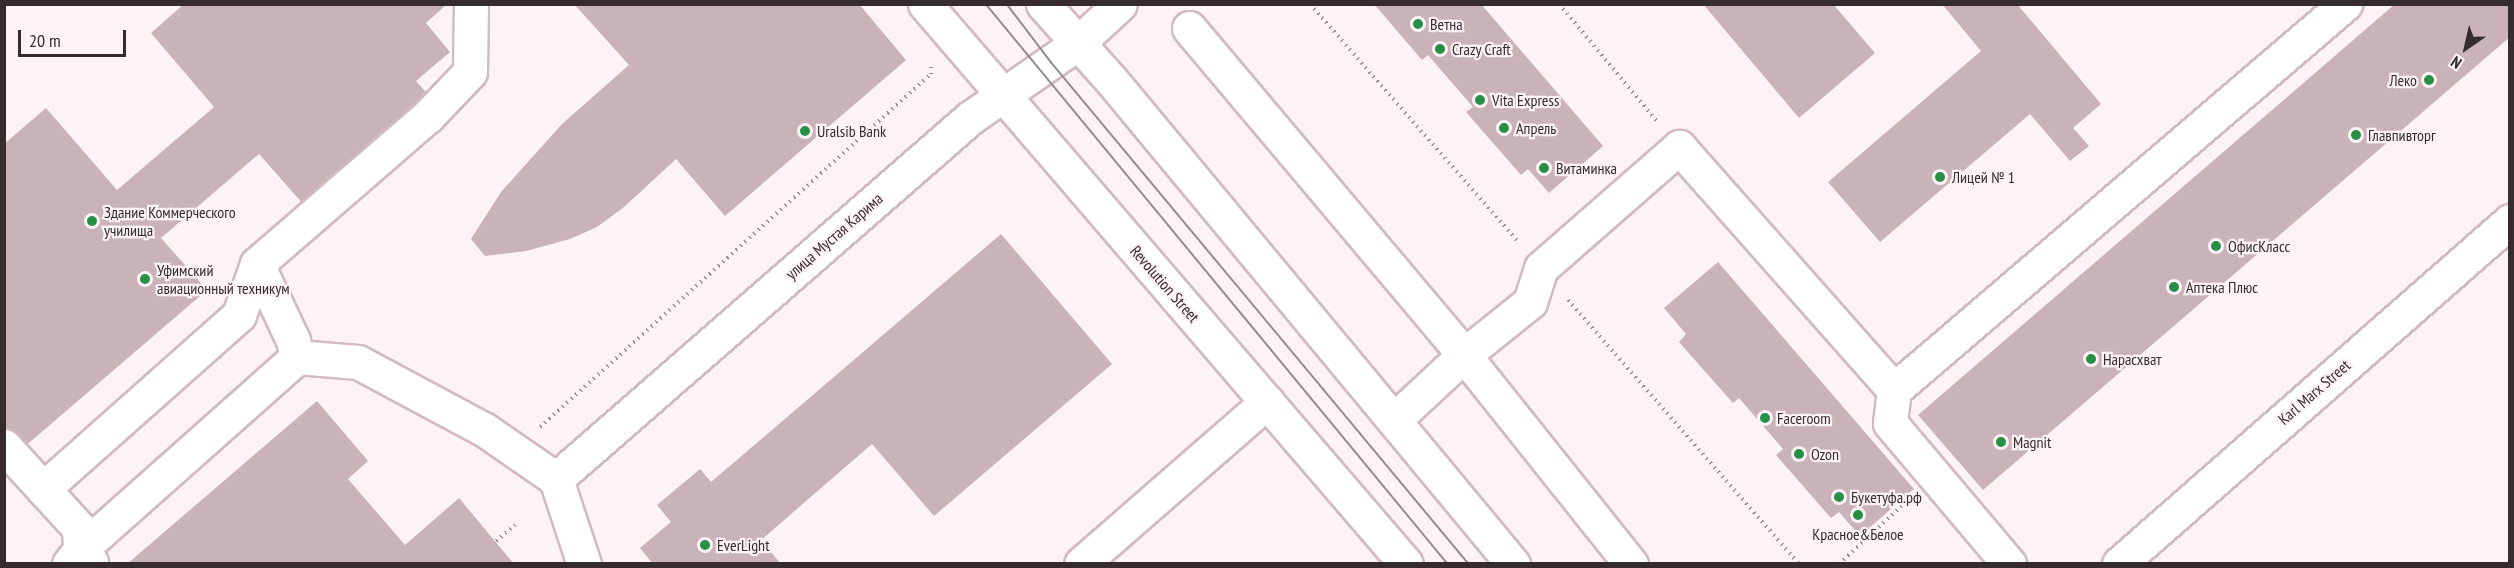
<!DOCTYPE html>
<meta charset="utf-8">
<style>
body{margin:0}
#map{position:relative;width:2514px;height:568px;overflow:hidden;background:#fdf3f6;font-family:"PT Sans Narrow",sans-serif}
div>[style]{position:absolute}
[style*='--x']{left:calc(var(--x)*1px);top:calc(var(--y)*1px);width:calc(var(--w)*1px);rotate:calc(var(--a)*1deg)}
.building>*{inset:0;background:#c9b2b8}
.path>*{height:4px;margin-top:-2px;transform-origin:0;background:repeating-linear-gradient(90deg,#9c9295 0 1.5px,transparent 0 6px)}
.roads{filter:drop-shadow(2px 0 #d2bac1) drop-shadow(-2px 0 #d2bac1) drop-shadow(0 2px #d2bac1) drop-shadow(0 -2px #d2bac1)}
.minor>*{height:33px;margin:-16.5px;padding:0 16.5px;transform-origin:16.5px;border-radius:16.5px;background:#fff}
.tram>*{height:1.5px;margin:-0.75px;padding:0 0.75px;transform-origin:0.75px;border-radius:0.75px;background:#958b8e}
.dots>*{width:16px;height:16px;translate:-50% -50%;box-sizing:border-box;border:3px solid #fdf3f6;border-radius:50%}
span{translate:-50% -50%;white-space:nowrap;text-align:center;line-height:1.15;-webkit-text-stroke:4.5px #fdf3f6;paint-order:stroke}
.poi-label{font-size:16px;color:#362c2f}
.left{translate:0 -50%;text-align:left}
.right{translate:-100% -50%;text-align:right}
.street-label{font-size:16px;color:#362c2f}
.frame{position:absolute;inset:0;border:6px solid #362c2f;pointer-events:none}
.north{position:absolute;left:2436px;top:18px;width:60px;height:60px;-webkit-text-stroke:4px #fdf3f6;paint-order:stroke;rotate:214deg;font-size:16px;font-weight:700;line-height:24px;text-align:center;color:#362c2f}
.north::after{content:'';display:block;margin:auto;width:21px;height:27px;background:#362c2f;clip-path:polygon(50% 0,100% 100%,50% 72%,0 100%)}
.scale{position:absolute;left:18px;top:30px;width:108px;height:27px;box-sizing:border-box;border:3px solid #362c2f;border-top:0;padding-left:8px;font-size:18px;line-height:21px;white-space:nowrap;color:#362c2f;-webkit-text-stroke:4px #fdf3f6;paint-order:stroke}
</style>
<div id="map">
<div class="building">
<i style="clip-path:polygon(184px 4px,447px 4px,426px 23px,450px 52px,416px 81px,430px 97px,304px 205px,259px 154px,161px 238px,207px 290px,23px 448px,4px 427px,4px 144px,46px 108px,117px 190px,214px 107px,151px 33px)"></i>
<i style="clip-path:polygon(574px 4px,859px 4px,906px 60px,725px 216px,676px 159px,624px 207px,597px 227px,570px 239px,526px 251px,485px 256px,471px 239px,501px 192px,562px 124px,629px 65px)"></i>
<i style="clip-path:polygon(1374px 4px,1481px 4px,1603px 146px,1549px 193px,1528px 169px,1521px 175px,1466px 112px,1473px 107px,1428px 55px,1422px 60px)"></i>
<i style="clip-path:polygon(1703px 4px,1833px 4px,1875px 53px,1799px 118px)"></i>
<i style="clip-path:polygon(1942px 4px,2017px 4px,2101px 104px,2073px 128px,2089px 146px,2070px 161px,2030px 114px,1880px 242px,1828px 182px,1981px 51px)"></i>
<i style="clip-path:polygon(2395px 4px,2510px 4px,2510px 37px,1983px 490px,1918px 415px)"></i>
<i style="clip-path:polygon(1001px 234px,1112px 364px,934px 516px,872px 444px,761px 540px,781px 564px,653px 564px,640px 548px,671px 522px,657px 505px,700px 469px,711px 482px)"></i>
<i style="clip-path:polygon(1718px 262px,1914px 489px,1860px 536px,1839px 512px,1831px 518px,1776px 455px,1783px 449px,1739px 398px,1733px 403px,1679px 342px,1686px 334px,1664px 308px)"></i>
<i style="clip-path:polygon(317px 401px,368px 461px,348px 479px,405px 545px,459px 498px,514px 564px,127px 564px)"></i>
</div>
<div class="path">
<i style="--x:1310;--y:4;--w:316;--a:48.8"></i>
<i style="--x:1559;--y:4;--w:153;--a:50.1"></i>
<i style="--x:1568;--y:300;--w:351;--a:48.8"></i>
<i style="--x:540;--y:427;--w:527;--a:-42.08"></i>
<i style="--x:931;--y:74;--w:8;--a:-90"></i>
<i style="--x:496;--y:541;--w:25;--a:-40"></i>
<i style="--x:1839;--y:564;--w:97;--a:-42.9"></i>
</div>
<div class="roads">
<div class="minor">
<i style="--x:925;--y:4;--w:738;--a:49.34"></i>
<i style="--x:1043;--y:4;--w:103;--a:48.1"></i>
<i style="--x:1112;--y:81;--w:628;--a:50.3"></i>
<i style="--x:1189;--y:28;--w:427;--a:49.9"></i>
<i style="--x:1464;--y:355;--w:268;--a:51.4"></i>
<i style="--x:257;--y:264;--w:225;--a:-40.9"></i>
<i style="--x:427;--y:117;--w:62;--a:-46.3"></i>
<i style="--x:470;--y:72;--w:68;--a:-89.2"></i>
<i style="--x:1894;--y:390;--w:33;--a:97"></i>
<i style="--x:1890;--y:423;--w:185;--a:49.8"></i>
<i style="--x:1394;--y:420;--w:96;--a:-42.9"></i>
<i style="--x:1464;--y:355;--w:85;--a:-38.8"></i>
<i style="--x:1530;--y:302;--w:36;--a:-72"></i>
<i style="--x:1541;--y:268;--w:184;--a:-41.2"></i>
<i style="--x:1679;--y:147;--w:324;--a:48.5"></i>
<i style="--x:1894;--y:390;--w:594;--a:-40.56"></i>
<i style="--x:4;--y:446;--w:111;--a:47.6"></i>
<i style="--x:79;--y:528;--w:22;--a:87"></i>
<i style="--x:80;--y:550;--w:16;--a:47"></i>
<i style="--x:556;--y:479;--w:549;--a:-41.09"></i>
<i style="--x:970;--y:118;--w:131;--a:-34.8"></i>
<i style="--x:1078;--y:43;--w:57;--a:-42.9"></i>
<i style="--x:43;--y:489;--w:262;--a:-41.6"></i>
<i style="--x:239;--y:315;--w:54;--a:-70.6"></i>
<i style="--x:257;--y:264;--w:84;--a:64.7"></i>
<i style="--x:293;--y:340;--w:17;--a:77"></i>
<i style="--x:69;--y:564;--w:18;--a:-52"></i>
<i style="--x:80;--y:550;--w:290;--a:-41.6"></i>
<i style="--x:297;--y:357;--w:61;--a:4.7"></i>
<i style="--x:358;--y:362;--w:144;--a:28.2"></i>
<i style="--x:485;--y:430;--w:86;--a:34.6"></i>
<i style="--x:556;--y:479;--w:89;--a:71.8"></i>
<i style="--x:1081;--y:564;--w:247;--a:-41.1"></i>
<i style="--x:2119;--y:564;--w:520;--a:-41.26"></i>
</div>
</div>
<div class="tram">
<i style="--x:986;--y:4;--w:726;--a:50.48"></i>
<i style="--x:1007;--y:4;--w:73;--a:52.8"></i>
<i style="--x:1051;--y:62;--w:653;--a:50.22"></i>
</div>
<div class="dots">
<i style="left:1418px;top:24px;background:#269047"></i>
<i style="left:1440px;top:49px;background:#269047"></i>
<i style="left:2429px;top:80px;background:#269047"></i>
<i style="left:1480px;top:100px;background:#269047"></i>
<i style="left:1504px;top:128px;background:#269047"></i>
<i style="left:805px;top:131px;background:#269047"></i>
<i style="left:2356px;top:135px;background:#269047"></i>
<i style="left:1544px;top:168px;background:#269047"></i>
<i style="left:1940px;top:177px;background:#269047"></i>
<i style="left:92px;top:221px;background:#269047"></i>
<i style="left:2216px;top:246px;background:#269047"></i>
<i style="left:145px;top:279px;background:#269047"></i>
<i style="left:2174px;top:287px;background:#269047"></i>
<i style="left:2091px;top:359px;background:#269047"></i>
<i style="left:1765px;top:418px;background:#269047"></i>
<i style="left:2001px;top:442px;background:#269047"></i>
<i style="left:1799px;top:454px;background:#269047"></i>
<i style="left:1839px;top:497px;background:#269047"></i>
<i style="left:1858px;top:515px;background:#269047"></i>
<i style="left:705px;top:545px;background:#269047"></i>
</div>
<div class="poi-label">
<span class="left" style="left:1430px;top:24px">Ветна</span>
<span class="left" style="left:1452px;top:49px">Crazy Craft</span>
<span class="right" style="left:2417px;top:80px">Леко</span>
<span class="left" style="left:1492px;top:100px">Vita Express</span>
<span class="left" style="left:1516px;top:128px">Апрель</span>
<span class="left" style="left:817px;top:131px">Uralsib Bank</span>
<span class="left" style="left:2368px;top:135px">Главпивторг</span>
<span class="left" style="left:1556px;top:168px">Витаминка</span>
<span class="left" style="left:1952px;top:177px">Лицей № 1</span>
<span class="left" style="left:104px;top:221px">Здание Коммерческого<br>училища</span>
<span class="left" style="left:2228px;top:246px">ОфисКласс</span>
<span class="left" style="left:157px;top:279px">Уфимский<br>авиационный техникум</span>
<span class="left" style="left:2186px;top:287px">Аптека Плюс</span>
<span class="left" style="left:2103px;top:359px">Нарасхват</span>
<span class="left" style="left:1777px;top:418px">Faceroom</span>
<span class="left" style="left:2013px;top:442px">Magnit</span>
<span class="left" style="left:1811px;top:454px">Ozon</span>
<span class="left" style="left:1851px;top:497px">Букетуфа.рф</span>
<span style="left:1858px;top:534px">Красное&amp;Белое</span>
<span class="left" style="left:717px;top:545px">EverLight</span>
</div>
<div class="street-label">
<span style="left:834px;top:236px;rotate:-41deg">улица Мустая Карима</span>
<span style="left:1165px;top:284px;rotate:49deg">Revolution Street</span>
<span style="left:2314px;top:392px;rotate:-41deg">Karl Marx Street</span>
</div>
<div class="frame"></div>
<div class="north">N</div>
<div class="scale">20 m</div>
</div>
